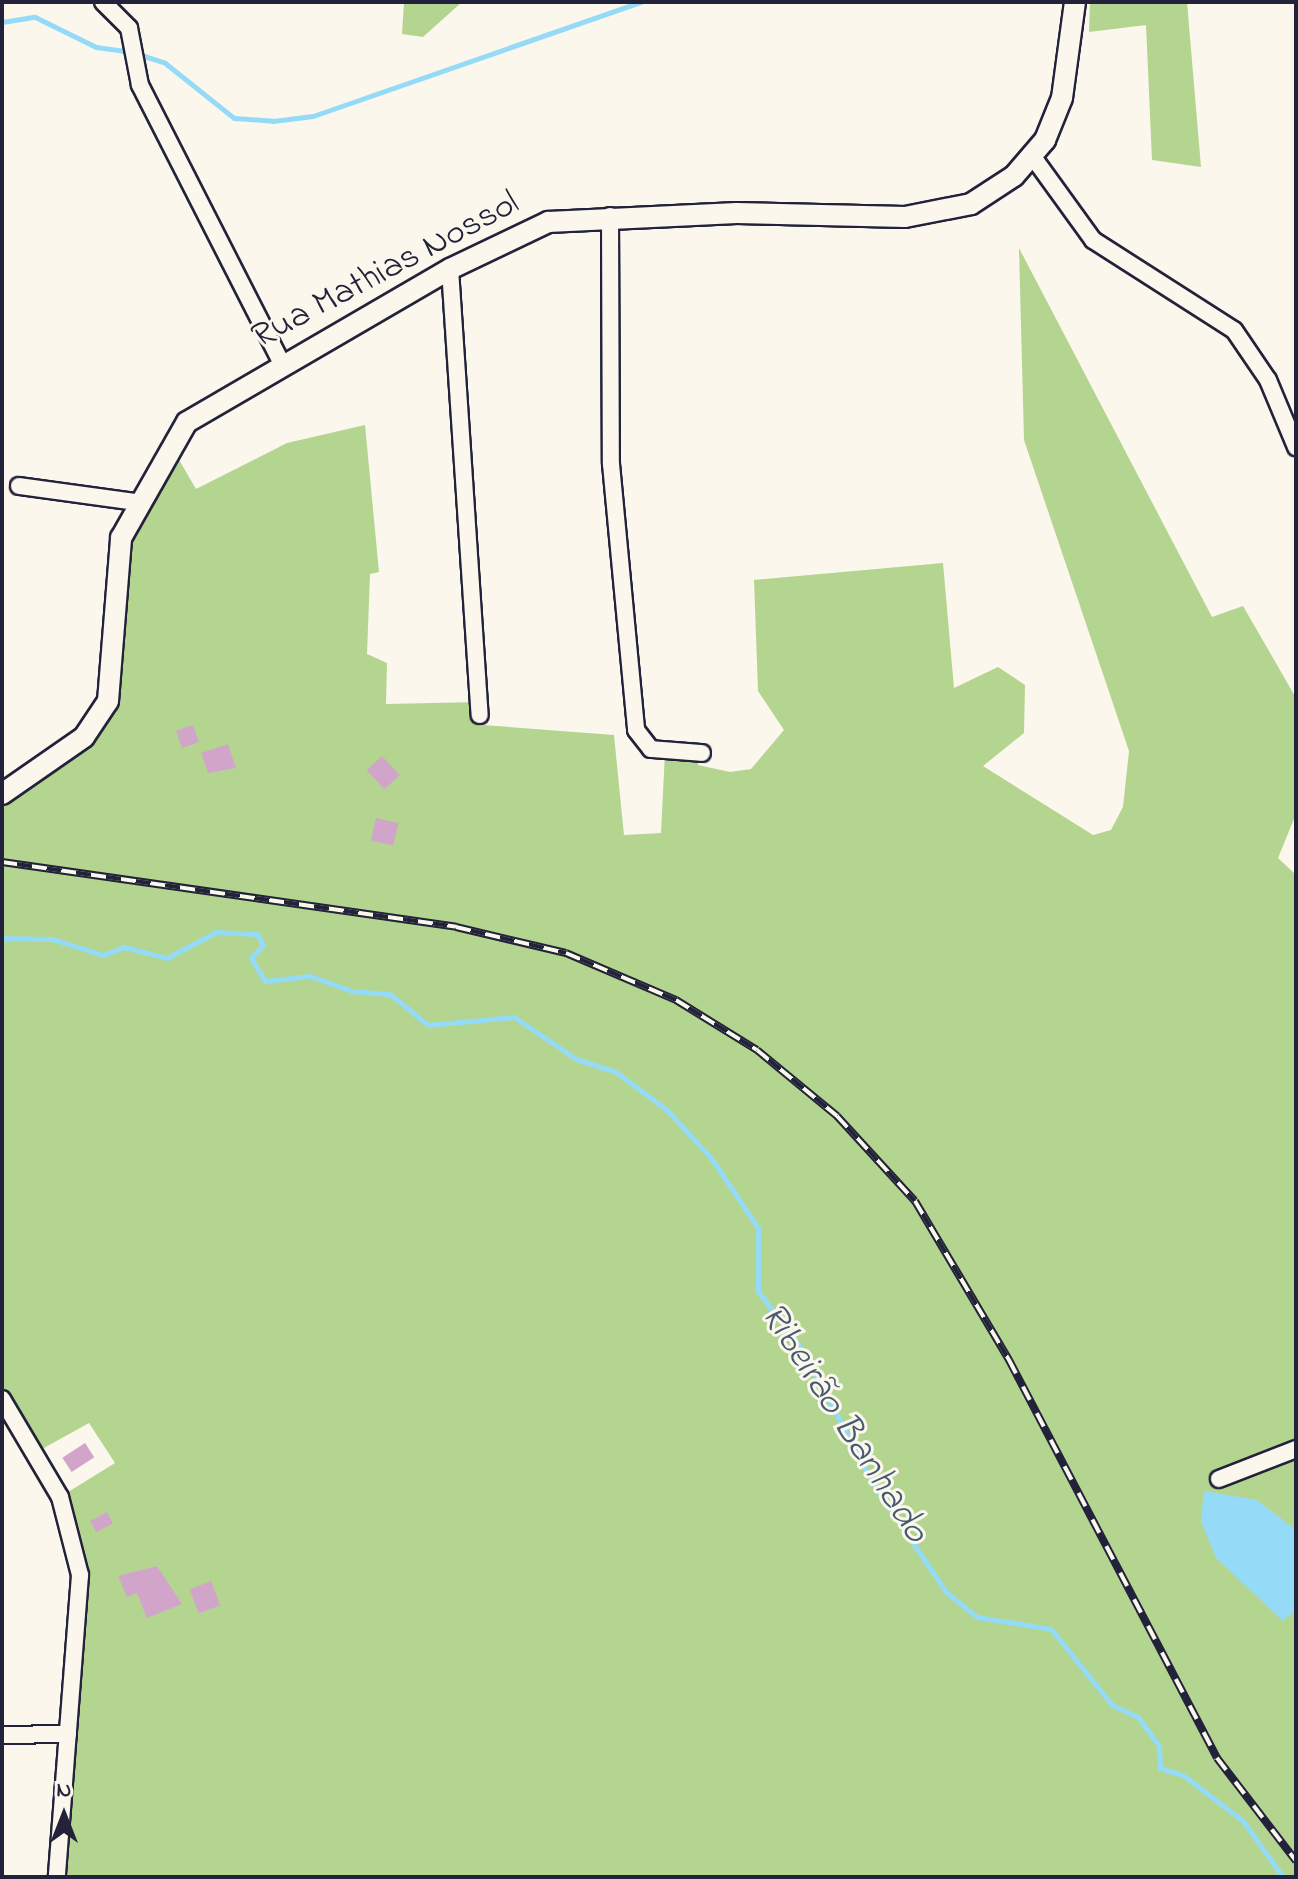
<!DOCTYPE html>
<meta charset="utf-8">
<style>
body{margin:0}
#map{position:relative;width:1298px;height:1879px;overflow:hidden;background:#fbf7ec;font-family:"Indie Flower",sans-serif}
div>[style]{position:absolute}
[style*='--x']{left:calc(var(--x)*1px);top:calc(var(--y)*1px);width:calc(var(--w)*1px);rotate:calc(var(--a)*1deg)}
.green>*{inset:0;background:#b4d58f}
.water>*{inset:0;background:#95dbf7}
.stream>*{height:5px;margin:-2.5px;padding:0 2.5px;transform-origin:2.5px;border-radius:2.5px;background:#95dbf7}
.building>*{inset:0;background:#d1a5c9;transform-origin:0 0}
.roads{filter:drop-shadow(2px 0 #22223b) drop-shadow(-2px 0 #22223b) drop-shadow(0 2px #22223b) drop-shadow(0 -2px #22223b)}
.minor>*{height:16px;margin:-8px;padding:0 8px;transform-origin:8px;border-radius:8px;background:#fbf7ec}
.tertiary>*{height:20px;margin:-10px;padding:0 10px;transform-origin:10px;border-radius:10px;background:#fbf7ec}
.rail>*{height:8px;margin-top:-4px;transform-origin:0;background:repeating-linear-gradient(90deg,#fbf7ec 0 15px,#22223b 0 30px);box-sizing:border-box;border-block:2px solid #22223b}
span{translate:-50% -50%;white-space:nowrap;text-align:center;line-height:1.15;-webkit-text-stroke:6px #fbf7ec;paint-order:stroke}
.street-label{font-size:36px;color:#22223b}
.water-label{font-size:38px;color:#445a73;font-style:italic}
.frame{position:absolute;inset:0;border:4px solid #22223b;pointer-events:none}
.north{position:absolute;left:24px;top:1775px;width:80px;height:80px;-webkit-text-stroke:6px #fbf7ec;paint-order:stroke;rotate:0deg;font-size:22px;font-weight:700;line-height:32px;text-align:center;color:#22223b}
.north::after{content:'';display:block;margin:auto;width:28px;height:36px;background:#22223b;clip-path:polygon(50% 0,100% 100%,50% 72%,0 100%)}
</style>
<div id="map">
<div class="green">
<i style="clip-path:polygon(404px 2px,462px 2px,423px 37px,402px 34px)"></i>
<i style="clip-path:polygon(1090px 2px,1187px 2px,1201px 167px,1152px 160px,1146px 25px,1089px 32px)"></i>
<i style="clip-path:polygon(1019px 248px,1212px 617px,1243px 606px,1296px 698px,1296px 814px,1278px 858px,1296px 875px,1296px 1877px,57px 1877px,80px 1575px,60px 1497px,115px 1463px,89px 1423px,33px 1454px,2px 1399px,2px 803px,104px 723px,128px 539px,175px 453px,196px 489px,287px 443px,365px 425px,379px 572px,370px 574px,367px 654px,387px 663px,386px 704px,479px 702px,483px 725px,614px 735px,624px 835px,661px 833px,665px 752px,698px 753px,698px 765px,730px 772px,751px 769px,784px 730px,758px 691px,754px 580px,943px 563px,954px 688px,998px 667px,1025px 685px,1024px 733px,983px 766px,1093px 835px,1111px 830px,1123px 807px,1129px 751px,1024px 440px)"></i>
</div>
<div class="water">
<i style="clip-path:polygon(1204px 1491px,1257px 1500px,1296px 1530px,1296px 1610px,1283px 1621px,1216px 1558px,1201px 1521px)"></i>
</div>
<div class="stream">
<i style="--x:2;--y:22;--w:33;--a:-9"></i>
<i style="--x:35;--y:17;--w:68;--a:26.2"></i>
<i style="--x:96;--y:47;--w:28;--a:8"></i>
<i style="--x:141;--y:55;--w:25;--a:18"></i>
<i style="--x:165;--y:63;--w:88;--a:38.6"></i>
<i style="--x:234;--y:118;--w:39;--a:4"></i>
<i style="--x:273;--y:121;--w:40;--a:-7.1"></i>
<i style="--x:313;--y:116;--w:347;--a:-19.2"></i>
<i style="--x:2;--y:938;--w:50;--a:1.1"></i>
<i style="--x:52;--y:939;--w:53;--a:17.4"></i>
<i style="--x:103;--y:955;--w:22;--a:-21"></i>
<i style="--x:124;--y:947;--w:44;--a:14.3"></i>
<i style="--x:167;--y:958;--w:55;--a:-28"></i>
<i style="--x:216;--y:932;--w:41;--a:2.8"></i>
<i style="--x:257;--y:934;--w:13;--a:61"></i>
<i style="--x:263;--y:945;--w:18;--a:133"></i>
<i style="--x:251;--y:958;--w:27;--a:59"></i>
<i style="--x:265;--y:981;--w:45;--a:-6.3"></i>
<i style="--x:310;--y:976;--w:45;--a:19.7"></i>
<i style="--x:352;--y:991;--w:38;--a:5"></i>
<i style="--x:390;--y:994;--w:49;--a:39.2"></i>
<i style="--x:428;--y:1025;--w:86;--a:-5.3"></i>
<i style="--x:514;--y:1017;--w:75;--a:34.1"></i>
<i style="--x:576;--y:1059;--w:42;--a:18"></i>
<i style="--x:616;--y:1072;--w:64;--a:36.7"></i>
<i style="--x:667;--y:1110;--w:65;--a:47.5"></i>
<i style="--x:711;--y:1158;--w:84;--a:56.1"></i>
<i style="--x:758;--y:1228;--w:63;--a:90"></i>
<i style="--x:758;--y:1291;--w:75;--a:53.1"></i>
<i style="--x:803;--y:1351;--w:154;--a:62.1"></i>
<i style="--x:875;--y:1487;--w:127;--a:55.9"></i>
<i style="--x:946;--y:1592;--w:40;--a:39"></i>
<i style="--x:977;--y:1617;--w:75;--a:9.2"></i>
<i style="--x:1051;--y:1629;--w:97;--a:51.2"></i>
<i style="--x:1112;--y:1705;--w:29;--a:25"></i>
<i style="--x:1138;--y:1717;--w:36;--a:54"></i>
<i style="--x:1159;--y:1746;--w:22;--a:87"></i>
<i style="--x:1160;--y:1768;--w:24;--a:17"></i>
<i style="--x:1183;--y:1775;--w:76;--a:37.5"></i>
<i style="--x:1243;--y:1821;--w:69;--a:54.5"></i>
</div>
<div class="building">
<i style="left:193px;top:725px;width:18px;height:18px;rotate:71deg"></i>
<i style="clip-path:polygon(228px 744px,236px 768px,208px 773px,201px 753px)"></i>
<i style="left:382px;top:756px;width:26px;height:21px;rotate:47deg"></i>
<i style="left:376px;top:818px;width:23px;height:23px;rotate:13deg"></i>
<i style="left:85px;top:1443px;width:17px;height:27px;rotate:57deg"></i>
<i style="left:107px;top:1512px;width:13px;height:19px;rotate:63deg"></i>
<i style="clip-path:polygon(157px 1566px,182px 1604px,147px 1618px,137px 1593px,127px 1597px,118px 1576px)"></i>
<i style="left:211px;top:1581px;width:26px;height:23px;rotate:69deg"></i>
</div>
<div class="roads">
<div class="minor">
<i style="--x:103;--y:2;--w:37;--a:45"></i>
<i style="--x:129;--y:28;--w:58;--a:79.1"></i>
<i style="--x:140;--y:85;--w:313;--a:63"></i>
<i style="--x:1033;--y:157;--w:102;--a:54.1"></i>
<i style="--x:1093;--y:240;--w:167;--a:32.6"></i>
<i style="--x:1234;--y:330;--w:60;--a:55.8"></i>
<i style="--x:1268;--y:380;--w:73;--a:67.3"></i>
<i style="--x:610;--y:216;--w:248;--a:89.8"></i>
<i style="--x:611;--y:464;--w:267;--a:84.6"></i>
<i style="--x:636;--y:730;--w:24;--a:52"></i>
<i style="--x:651;--y:749;--w:51;--a:4.5"></i>
<i style="--x:450;--y:269;--w:447;--a:86.2"></i>
<i style="--x:19;--y:486;--w:118;--a:7.8"></i>
<i style="--x:2;--y:1399;--w:114;--a:59.4"></i>
<i style="--x:60;--y:1497;--w:81;--a:75.6"></i>
<i style="--x:80;--y:1575;--w:303;--a:94.4"></i>
<i style="--x:1219;--y:1479;--w:83;--a:-21.3"></i>
<i style="--x:2;--y:1735;--w:66;--a:-0.9"></i>
</div>
<div class="tertiary">
<i style="--x:2;--y:794;--w:100;--a:-34.8"></i>
<i style="--x:84;--y:737;--w:43;--a:-56.3"></i>
<i style="--x:108;--y:701;--w:164;--a:-85.4"></i>
<i style="--x:121;--y:538;--w:133;--a:-60.4"></i>
<i style="--x:187;--y:422;--w:304;--a:-30.2"></i>
<i style="--x:450;--y:269;--w:109;--a:-25.6"></i>
<i style="--x:548;--y:222;--w:189;--a:-2.7"></i>
<i style="--x:737;--y:213;--w:168;--a:1.4"></i>
<i style="--x:905;--y:217;--w:67;--a:-11.1"></i>
<i style="--x:971;--y:204;--w:51;--a:-33.1"></i>
<i style="--x:1014;--y:176;--w:48;--a:-49.3"></i>
<i style="--x:1045;--y:140;--w:45;--a:-68"></i>
<i style="--x:1062;--y:98;--w:97;--a:-82.3"></i>
</div>
</div>
<div class="rail">
<i style="--x:2;--y:862;--w:459;--a:8.1"></i>
<i style="--x:456;--y:927;--w:113;--a:13.3"></i>
<i style="--x:566;--y:953;--w:120;--a:23.1"></i>
<i style="--x:676;--y:1000;--w:95;--a:31.7"></i>
<i style="--x:757;--y:1050;--w:104;--a:39.5"></i>
<i style="--x:837;--y:1116;--w:115;--a:47.5"></i>
<i style="--x:915;--y:1201;--w:185;--a:59.4"></i>
<i style="--x:1009;--y:1360;--w:449;--a:62.4"></i>
<i style="--x:1217;--y:1758;--w:130;--a:52.5"></i>
</div>
<div class="street-label">
<span style="left:386px;top:271px;rotate:-28deg">Rua Mathias Nossol</span>
</div>
<div class="water-label">
<span style="left:843px;top:1424px;rotate:57deg">Ribeirão Banhado</span>
</div>
<div class="frame"></div>
<div class="north">N</div>
</div>
